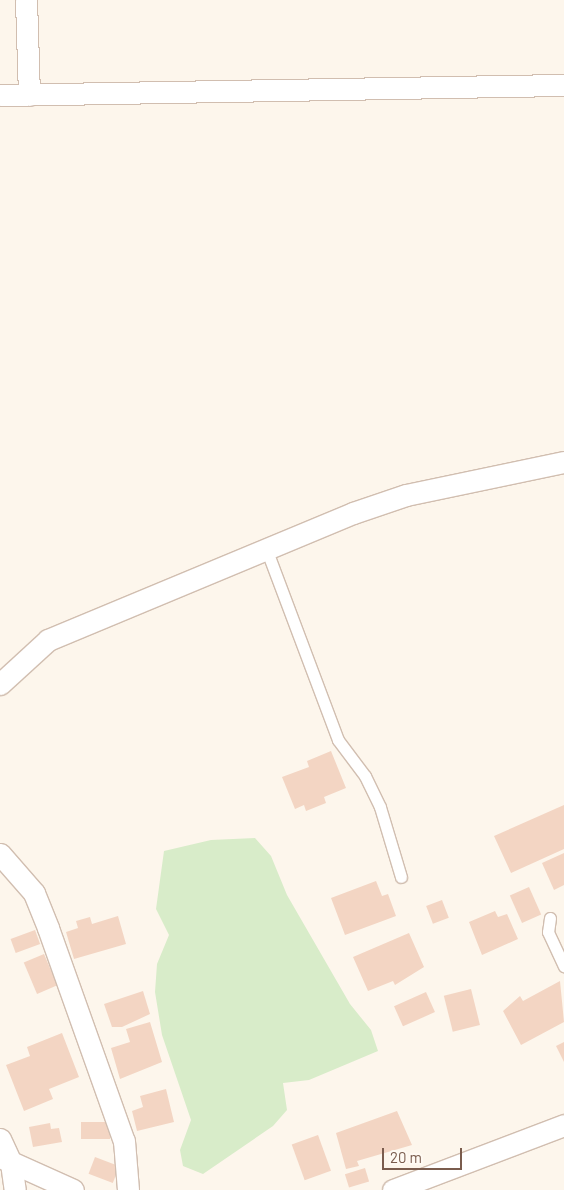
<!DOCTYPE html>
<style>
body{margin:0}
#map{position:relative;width:564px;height:1190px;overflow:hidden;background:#fdf6ec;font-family:Barlow,sans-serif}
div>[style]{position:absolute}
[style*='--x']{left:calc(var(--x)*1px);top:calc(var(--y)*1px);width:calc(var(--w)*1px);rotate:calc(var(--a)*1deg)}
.green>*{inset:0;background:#d8ecc9}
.building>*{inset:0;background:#f3d5c3;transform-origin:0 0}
.roads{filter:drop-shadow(1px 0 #d1beb0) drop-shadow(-1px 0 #d1beb0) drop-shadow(0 1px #d1beb0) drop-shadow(0 -1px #d1beb0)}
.lane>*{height:11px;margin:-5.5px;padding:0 5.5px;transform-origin:5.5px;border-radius:5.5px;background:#fff}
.street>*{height:21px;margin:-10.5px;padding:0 10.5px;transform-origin:10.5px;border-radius:10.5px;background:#fff}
span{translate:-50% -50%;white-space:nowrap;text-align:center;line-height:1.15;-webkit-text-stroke:4.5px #fffaf3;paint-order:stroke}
.scale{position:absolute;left:382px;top:1148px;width:80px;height:22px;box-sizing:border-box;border:2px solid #7a5c4d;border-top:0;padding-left:6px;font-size:15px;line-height:18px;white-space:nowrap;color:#7a5c4d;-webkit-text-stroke:4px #fffaf3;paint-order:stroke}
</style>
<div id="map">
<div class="green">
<i style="clip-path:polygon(255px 838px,271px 856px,287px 895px,350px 1004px,371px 1030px,378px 1051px,309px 1080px,283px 1083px,287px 1110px,273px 1126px,203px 1174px,183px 1166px,180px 1150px,191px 1120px,162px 1035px,155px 992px,157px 964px,169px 935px,156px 909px,164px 851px,211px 840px)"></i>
</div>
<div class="building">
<i style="clip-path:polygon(331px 751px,346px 788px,324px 797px,326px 803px,306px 811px,304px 805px,295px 809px,282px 777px,309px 767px,307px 761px)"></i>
<i style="clip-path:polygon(564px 805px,564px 849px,511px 873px,494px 836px)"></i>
<i style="clip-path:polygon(564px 853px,564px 885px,554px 890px,542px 863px)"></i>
<i style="clip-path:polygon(376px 881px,382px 896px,388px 894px,396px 916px,345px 935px,331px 898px)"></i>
<i style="left:529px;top:887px;width:30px;height:21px;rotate:66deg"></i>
<i style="left:442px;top:900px;width:19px;height:17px;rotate:69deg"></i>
<i style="clip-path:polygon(495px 911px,498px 917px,507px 914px,518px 939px,482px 955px,469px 922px)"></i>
<i style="clip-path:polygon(118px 916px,126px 944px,74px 959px,66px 932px,78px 928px,76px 921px,90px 917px,92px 924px)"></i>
<i style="left:35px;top:930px;width:15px;height:26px;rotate:70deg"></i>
<i style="clip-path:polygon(409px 933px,424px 967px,395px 985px,393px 981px,368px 991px,353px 957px)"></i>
<i style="left:44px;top:954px;width:34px;height:22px;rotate:67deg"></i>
<i style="clip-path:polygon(560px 981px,564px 1022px,521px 1045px,503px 1011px,520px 996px,523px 1001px)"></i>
<i style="left:471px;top:989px;width:37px;height:28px;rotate:76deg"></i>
<i style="clip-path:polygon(143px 991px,150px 1014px,122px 1027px,112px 1027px,104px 1004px)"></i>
<i style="left:426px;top:992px;width:22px;height:35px;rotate:66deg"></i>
<i style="clip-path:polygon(150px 1022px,162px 1062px,120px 1079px,111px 1048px,130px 1042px,126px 1029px)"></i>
<i style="clip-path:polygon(62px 1033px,79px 1077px,49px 1089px,53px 1099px,24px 1111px,6px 1065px,30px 1056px,27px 1047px)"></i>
<i style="clip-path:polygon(564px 1042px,564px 1062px,556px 1046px)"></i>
<i style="clip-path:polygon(166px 1089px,174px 1122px,137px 1131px,132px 1111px,143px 1107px,140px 1096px)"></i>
<i style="clip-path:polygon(397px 1111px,412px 1145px,357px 1161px,359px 1166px,346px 1169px,336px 1133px)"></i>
<i style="left:110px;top:1122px;width:17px;height:29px;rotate:90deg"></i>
<i style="clip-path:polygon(50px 1123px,51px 1129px,59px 1128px,62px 1142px,33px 1147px,29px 1127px)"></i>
<i style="left:318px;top:1135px;width:38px;height:28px;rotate:70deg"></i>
<i style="left:95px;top:1157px;width:26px;height:18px;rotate:21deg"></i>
<i style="left:365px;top:1168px;width:14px;height:21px;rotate:73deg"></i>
</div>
<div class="roads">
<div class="lane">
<i style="--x:267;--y:551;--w:202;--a:69.4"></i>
<i style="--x:338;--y:740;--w:45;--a:53.1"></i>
<i style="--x:365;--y:776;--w:34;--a:64"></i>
<i style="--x:380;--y:807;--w:73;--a:73.3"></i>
<i style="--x:550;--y:918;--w:14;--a:98"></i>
<i style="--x:548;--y:932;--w:38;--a:65"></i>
</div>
<div class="street">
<i style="--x:26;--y:0;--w:95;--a:88.2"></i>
<i style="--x:0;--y:95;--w:564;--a:-1.02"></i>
<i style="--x:0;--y:684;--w:65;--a:-42.5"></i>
<i style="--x:48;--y:640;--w:330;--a:-22.6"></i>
<i style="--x:353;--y:513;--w:56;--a:-18.8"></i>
<i style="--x:406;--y:495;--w:161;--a:-11.8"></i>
<i style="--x:0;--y:854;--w:52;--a:48.9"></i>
<i style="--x:34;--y:893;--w:38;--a:68"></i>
<i style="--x:48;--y:928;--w:226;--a:70.4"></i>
<i style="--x:124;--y:1141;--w:49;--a:85.3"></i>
<i style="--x:0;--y:1139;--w:26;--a:65"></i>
<i style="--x:11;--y:1163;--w:27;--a:82"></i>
<i style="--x:0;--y:1157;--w:80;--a:24.3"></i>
<i style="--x:393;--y:1190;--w:183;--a:-20.8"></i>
</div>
</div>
<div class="scale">20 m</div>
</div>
